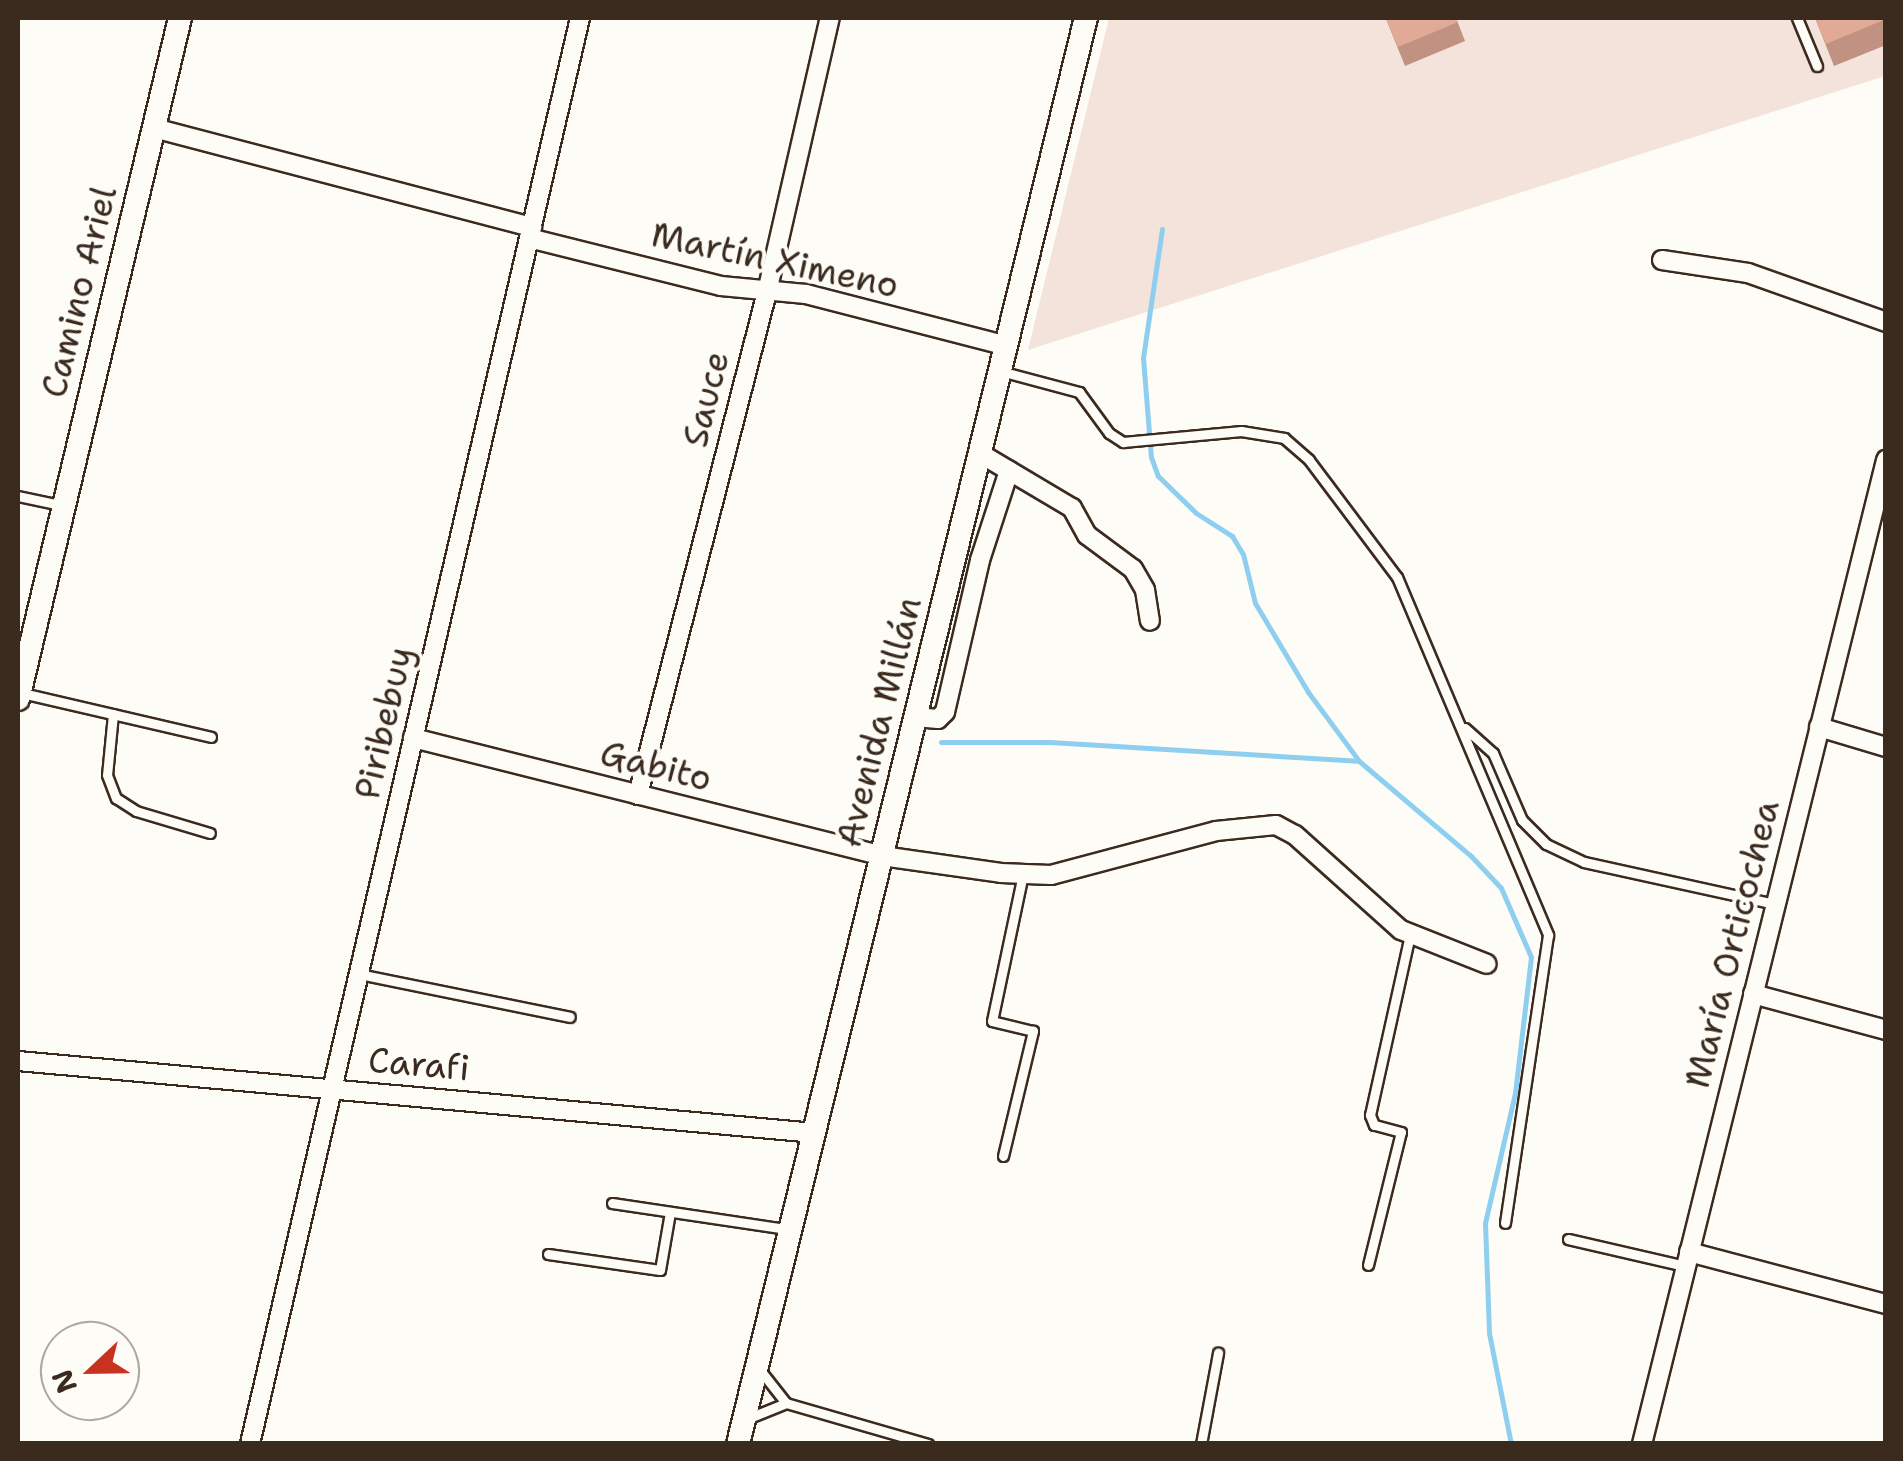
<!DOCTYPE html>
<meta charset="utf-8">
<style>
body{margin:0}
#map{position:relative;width:1903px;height:1461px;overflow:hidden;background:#fdfcf7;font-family:"Shantell Sans",sans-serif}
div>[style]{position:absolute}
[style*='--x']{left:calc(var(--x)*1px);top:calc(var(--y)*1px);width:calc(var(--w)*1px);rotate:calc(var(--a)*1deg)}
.built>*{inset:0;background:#f4e3da}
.stream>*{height:5px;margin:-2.5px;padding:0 2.5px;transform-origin:2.5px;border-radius:2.5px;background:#8ecfef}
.roads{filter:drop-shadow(2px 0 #3b2a1e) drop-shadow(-2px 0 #3b2a1e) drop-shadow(0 2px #3b2a1e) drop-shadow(0 -2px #3b2a1e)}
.lane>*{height:9px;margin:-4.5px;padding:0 4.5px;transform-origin:4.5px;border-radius:4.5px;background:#fdfcf7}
.street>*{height:18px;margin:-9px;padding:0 9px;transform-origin:9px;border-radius:9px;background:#fdfcf7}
.secondary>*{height:22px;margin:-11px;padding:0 11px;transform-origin:11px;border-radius:11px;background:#fdfcf7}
.wall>*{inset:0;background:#c19281}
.building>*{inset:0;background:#e0aa96}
span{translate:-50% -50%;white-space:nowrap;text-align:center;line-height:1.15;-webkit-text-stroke:8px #fdfcf7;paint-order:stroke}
.street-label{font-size:35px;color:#3b2a1e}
.frame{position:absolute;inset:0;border:20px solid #3b2a1e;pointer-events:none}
.north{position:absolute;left:40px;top:1321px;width:100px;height:100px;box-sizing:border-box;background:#fdfcf7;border:2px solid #afa8a0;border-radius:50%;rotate:248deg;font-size:28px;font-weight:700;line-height:40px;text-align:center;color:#3b2a1e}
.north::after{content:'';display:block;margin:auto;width:35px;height:45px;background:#c8321e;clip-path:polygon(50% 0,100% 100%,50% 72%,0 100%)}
</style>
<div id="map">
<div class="built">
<i style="clip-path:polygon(1109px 18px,1885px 18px,1885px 76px,1028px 350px)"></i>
</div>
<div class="stream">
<i style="--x:1162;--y:229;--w:130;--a:98.4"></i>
<i style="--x:1143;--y:358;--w:99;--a:85.4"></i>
<i style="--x:1151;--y:457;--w:20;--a:70"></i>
<i style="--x:1158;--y:476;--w:53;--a:44.2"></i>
<i style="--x:1196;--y:513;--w:43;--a:32.6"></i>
<i style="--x:1232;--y:536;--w:21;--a:59"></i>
<i style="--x:1243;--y:554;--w:50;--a:76.2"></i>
<i style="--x:1255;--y:603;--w:104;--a:59.2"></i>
<i style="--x:1308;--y:692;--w:86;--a:53.5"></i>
<i style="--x:1359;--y:761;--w:147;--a:40.3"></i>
<i style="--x:1471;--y:856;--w:44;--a:46.8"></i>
<i style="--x:1501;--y:888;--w:75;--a:66.5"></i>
<i style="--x:1531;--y:957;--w:137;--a:96.7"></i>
<i style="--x:1515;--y:1093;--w:133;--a:103"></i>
<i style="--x:1485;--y:1223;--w:110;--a:87.9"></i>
<i style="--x:1489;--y:1333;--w:113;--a:78.8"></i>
<i style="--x:941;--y:742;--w:109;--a:0"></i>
<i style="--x:1050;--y:742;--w:308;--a:3.5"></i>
</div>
<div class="roads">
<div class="lane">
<i style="--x:1797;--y:18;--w:52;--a:67.4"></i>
<i style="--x:1004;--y:372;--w:78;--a:14.9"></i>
<i style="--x:1079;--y:392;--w:51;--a:53.8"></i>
<i style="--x:1109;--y:433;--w:17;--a:33"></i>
<i style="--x:1123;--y:442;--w:119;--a:-5.3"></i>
<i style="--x:1241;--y:431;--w:44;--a:9.2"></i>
<i style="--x:1284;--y:438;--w:33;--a:41"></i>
<i style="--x:1309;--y:460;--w:146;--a:53.1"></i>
<i style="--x:1397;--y:577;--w:389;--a:67.1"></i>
<i style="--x:1548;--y:935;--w:291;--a:98.5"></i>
<i style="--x:18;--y:496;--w:43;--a:12.1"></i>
<i style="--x:22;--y:693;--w:194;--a:13.1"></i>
<i style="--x:113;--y:714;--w:61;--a:95.6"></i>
<i style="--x:107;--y:775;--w:25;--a:69"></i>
<i style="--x:116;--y:798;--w:24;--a:33"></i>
<i style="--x:136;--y:811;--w:77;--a:16.6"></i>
<i style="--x:1465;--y:728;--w:38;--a:42"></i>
<i style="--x:1493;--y:753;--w:73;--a:66.6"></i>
<i style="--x:1522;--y:820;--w:34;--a:45"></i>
<i style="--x:1546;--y:844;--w:42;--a:25.3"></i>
<i style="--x:1584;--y:862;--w:196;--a:12.4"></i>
<i style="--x:359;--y:974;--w:215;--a:11.5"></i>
<i style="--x:1003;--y:1156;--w:129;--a:-76.5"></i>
<i style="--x:1033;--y:1031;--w:42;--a:-166.3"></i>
<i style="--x:992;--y:1021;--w:150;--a:-78.1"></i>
<i style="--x:612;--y:1203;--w:177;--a:8.5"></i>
<i style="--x:1568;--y:1239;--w:120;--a:13"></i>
<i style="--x:548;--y:1254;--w:113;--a:8.1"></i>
<i style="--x:660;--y:1270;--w:59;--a:-80.2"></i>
<i style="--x:1368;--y:1265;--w:137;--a:-76.1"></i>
<i style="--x:1401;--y:1132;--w:28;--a:-165"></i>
<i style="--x:1374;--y:1125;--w:11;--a:-112"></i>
<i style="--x:1370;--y:1115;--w:184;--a:-77.5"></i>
<i style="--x:760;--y:1370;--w:42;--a:51.8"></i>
<i style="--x:749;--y:1418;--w:40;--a:-22"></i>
<i style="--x:786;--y:1403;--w:148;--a:16.1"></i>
<i style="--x:1201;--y:1444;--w:93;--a:-79.4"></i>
</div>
<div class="street">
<i style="--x:154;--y:128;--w:391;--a:14.7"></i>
<i style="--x:529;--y:238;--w:198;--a:14"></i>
<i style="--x:721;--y:286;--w:85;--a:5.4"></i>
<i style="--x:806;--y:294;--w:208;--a:14.5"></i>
<i style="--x:1662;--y:260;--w:87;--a:8.6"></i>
<i style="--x:1748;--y:273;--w:146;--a:19.5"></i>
<i style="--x:981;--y:454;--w:106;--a:30.7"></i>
<i style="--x:1072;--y:508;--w:31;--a:61"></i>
<i style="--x:1087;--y:535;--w:57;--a:36.5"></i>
<i style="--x:1133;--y:569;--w:24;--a:60"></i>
<i style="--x:1145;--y:590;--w:31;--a:81"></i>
<i style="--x:915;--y:717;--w:23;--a:5"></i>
<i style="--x:938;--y:719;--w:10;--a:-45"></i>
<i style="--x:945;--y:712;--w:156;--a:-77"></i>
<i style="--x:980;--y:560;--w:94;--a:-72"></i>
<i style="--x:1819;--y:727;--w:70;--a:16.6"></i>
<i style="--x:413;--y:738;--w:484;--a:14.1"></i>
<i style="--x:882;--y:856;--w:120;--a:8.1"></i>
<i style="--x:1001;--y:873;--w:50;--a:2.3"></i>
<i style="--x:1051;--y:875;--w:171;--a:-14.9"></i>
<i style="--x:1216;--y:831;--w:60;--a:-5.7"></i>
<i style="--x:1276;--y:825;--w:21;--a:28"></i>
<i style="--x:1295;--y:835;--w:142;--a:41.9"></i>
<i style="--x:1401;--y:930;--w:92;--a:21.6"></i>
<i style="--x:638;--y:795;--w:519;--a:-75.62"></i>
<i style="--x:767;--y:292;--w:281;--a:-77.1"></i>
<i style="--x:1753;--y:994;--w:138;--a:15.1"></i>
<i style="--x:18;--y:1061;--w:800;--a:5.16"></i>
<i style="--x:1689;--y:1252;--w:204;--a:14.8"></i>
<i style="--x:250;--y:1444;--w:1464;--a:-76.97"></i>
<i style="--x:1642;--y:1444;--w:1014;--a:-76.07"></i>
</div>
<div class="secondary">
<i style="--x:18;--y:699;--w:700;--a:-76.62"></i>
<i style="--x:738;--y:1444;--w:1468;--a:-76.29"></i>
</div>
</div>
<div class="wall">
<i style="clip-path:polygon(1456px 18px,1465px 41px,1405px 66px,1386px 19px)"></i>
<i style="clip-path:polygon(1815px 18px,1886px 18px,1886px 45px,1834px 66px)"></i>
</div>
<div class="building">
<i style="clip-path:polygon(1390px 18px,1456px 18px,1458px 22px,1398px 47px,1386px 19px)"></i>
<i style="clip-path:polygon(1815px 18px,1886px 18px,1886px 19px,1826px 44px)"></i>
</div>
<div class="street-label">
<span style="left:775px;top:260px;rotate:12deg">Martín Ximeno</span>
<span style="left:79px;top:292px;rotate:-76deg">Camino Ariel</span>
<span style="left:706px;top:399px;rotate:-76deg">Sauce</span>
<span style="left:879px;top:722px;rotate:-76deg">Avenida Millán</span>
<span style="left:384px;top:723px;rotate:-77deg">Piribebuy</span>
<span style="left:656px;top:766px;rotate:14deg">Gabito</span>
<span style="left:1732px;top:944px;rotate:-76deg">María Orticochea</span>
<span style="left:419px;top:1064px;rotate:5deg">Carafi</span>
</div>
<div class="frame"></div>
<div class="north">N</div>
</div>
